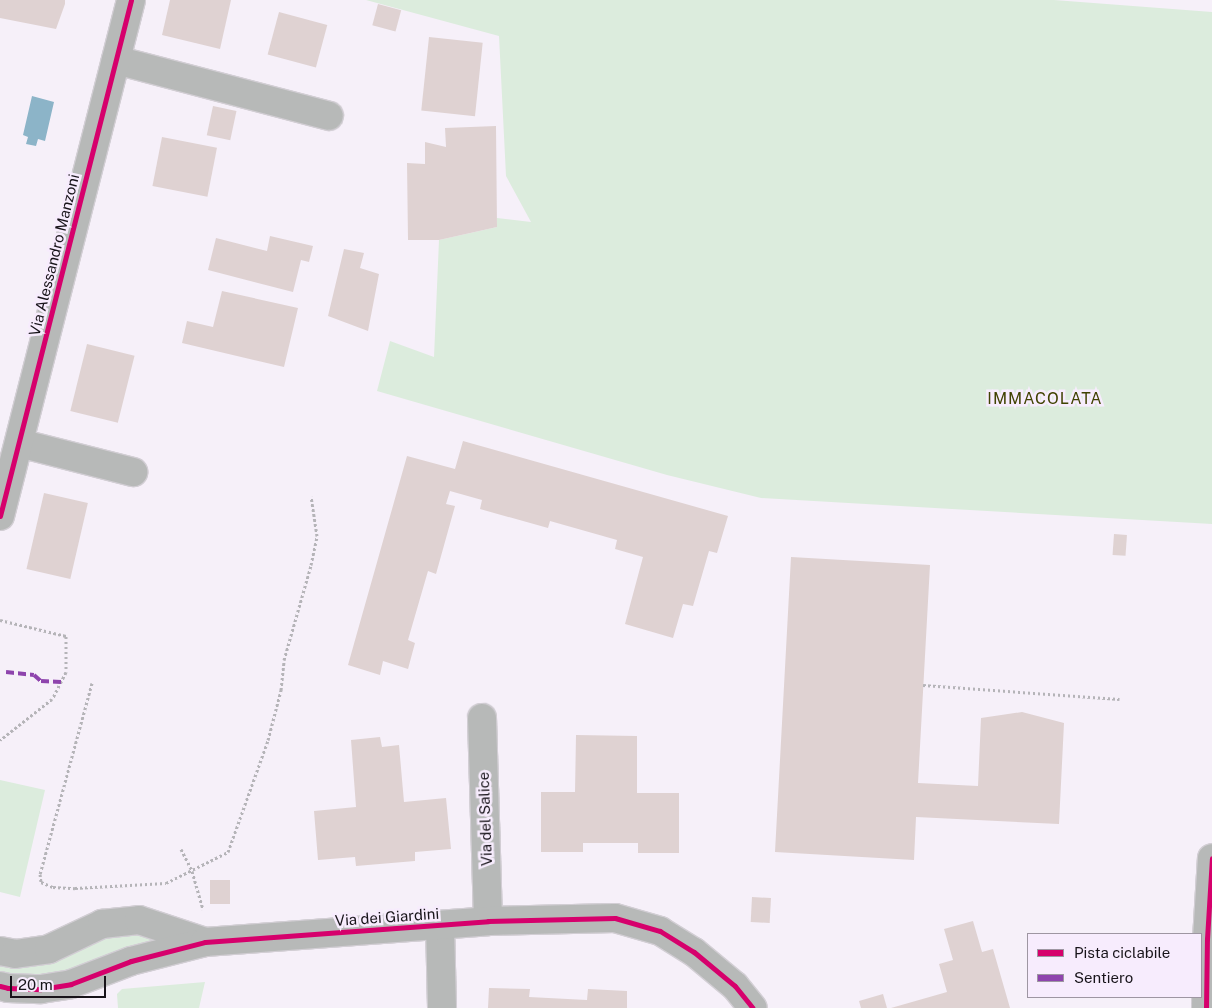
<!DOCTYPE html>
<style>
body{margin:0}
#map{position:relative;width:1212px;height:1008px;overflow:hidden;background:#f6f0f9;font-family:"Public Sans",sans-serif}
div>[style]{position:absolute}
[style*='--x']{left:calc(var(--x)*1px);top:calc(var(--y)*1px);width:calc(var(--w)*1px);rotate:calc(var(--a)*1deg)}
.green>*{inset:0;background:#dcecdd}
.water>*{inset:0;background:#8cb4c8}
.building>*{inset:0;background:#dfd2d2;transform-origin:0 0}
.path>*{height:3px;margin-top:-1.5px;transform-origin:0;background:repeating-linear-gradient(90deg,#b5b4b8 0 2.5px,transparent 0 5px)}
.roads{filter:drop-shadow(1px 0 #d2ced4) drop-shadow(-1px 0 #d2ced4) drop-shadow(0 1px #d2ced4) drop-shadow(0 -1px #d2ced4)}
.street>*{height:28px;margin:-14px;padding:0 14px;transform-origin:14px;border-radius:14px;background:#b7b9b8}
.quiet>*{height:4px;margin-top:-2px;transform-origin:0;background:repeating-linear-gradient(90deg,#8e44ad 0 8px,transparent 0 12px)}
.cycleway>*{height:5px;margin:-2.5px;padding:0 2.5px;transform-origin:2.5px;border-radius:2.5px;background:#d6006c}
span{translate:-50% -50%;white-space:nowrap;text-align:center;line-height:1.15;-webkit-text-stroke:5px #f7ecfd;paint-order:stroke}
.street-label{font-size:15px;color:#18141a}
.neighbourhood-label{font-size:16px;color:#404302;letter-spacing:1px}
.legend{position:absolute;left:1027px;top:933px;width:175px;height:65px;box-sizing:border-box;background:#f7ecfd;border:1px solid #9e96a2;margin:0;padding:6px 9px;list-style:none;font-size:15px;color:#18141a}
.legend li{display:flex;align-items:center;gap:10px;height:25px}
.legend b{width:25px;border:1px solid #9e96a2}
.scale{position:absolute;left:10px;top:976px;width:96px;height:22px;box-sizing:border-box;border:2px solid #18141a;border-top:0;padding-left:6px;font-size:15px;line-height:18px;white-space:nowrap;color:#18141a;-webkit-text-stroke:4px #f7ecfd;paint-order:stroke}
</style>
<div id="map">
<div class="green">
<i style="clip-path:polygon(366px 0,1054px 0,1212px 12px,1212px 524px,761px 498px,667px 475px,377px 391px,390px 341px,434px 357px,439px 240px,497px 227px,497px 218px,531px 222px,506px 176px,499px 36px)"></i>
<i style="clip-path:polygon(0 780px,45px 790px,20px 897px,0 892px)"></i>
<i style="clip-path:polygon(135px 930px,187px 941px,65px 976px,0 979px,0 962px,104px 935px)"></i>
<i style="clip-path:polygon(205px 982px,199px 1008px,118px 1008px,117px 994px,122px 989px)"></i>
</div>
<div class="water">
<i style="clip-path:polygon(32px 96px,54px 102px,45px 141px,38px 139px,36px 146px,26px 144px,28px 137px,23px 135px)"></i>
</div>
<div class="building">
<i style="clip-path:polygon(0 0,65px 0,65px 4px,56px 29px,0 18px)"></i>
<i style="clip-path:polygon(170px 0,231px 0,220px 49px,162px 35px)"></i>
<i style="left:378px;top:4px;width:24px;height:22px;rotate:15deg"></i>
<i style="left:279px;top:12px;width:50px;height:44px;rotate:15deg"></i>
<i style="left:429px;top:37px;width:54px;height:74px;rotate:6deg"></i>
<i style="left:213px;top:106px;width:24px;height:30px;rotate:12deg"></i>
<i style="clip-path:polygon(496px 126px,497px 227px,439px 240px,408px 240px,407px 163px,425px 164px,425px 142px,446px 147px,445px 128px)"></i>
<i style="left:162px;top:137px;width:56px;height:50px;rotate:11deg"></i>
<i style="clip-path:polygon(270px 236px,313px 246px,309px 262px,301px 260px,293px 292px,208px 270px,216px 238px,267px 251px)"></i>
<i style="clip-path:polygon(344px 249px,364px 253px,360px 268px,379px 274px,368px 331px,328px 316px)"></i>
<i style="clip-path:polygon(222px 291px,298px 308px,284px 367px,182px 343px,187px 321px,213px 327px)"></i>
<i style="left:87px;top:344px;width:49px;height:69px;rotate:14deg"></i>
<i style="clip-path:polygon(463px 441px,728px 516px,717px 553px,709px 551px,693px 606px,683px 604px,673px 638px,625px 624px,643px 557px,615px 549px,617px 540px,550px 521px,548px 528px,480px 509px,482px 500px,450px 491px,446px 504px,455px 506px,436px 574px,428px 571px,408px 640px,415px 643px,408px 669px,383px 661px,380px 675px,348px 665px,407px 456px,455px 469px)"></i>
<i style="left:44px;top:493px;width:45px;height:78px;rotate:13deg"></i>
<i style="left:1114px;top:534px;width:13px;height:21px;rotate:4deg"></i>
<i style="clip-path:polygon(791px 557px,930px 565px,918px 783px,978px 786px,981px 718px,1022px 712px,1064px 723px,1059px 824px,916px 817px,914px 860px,775px 852px)"></i>
<i style="clip-path:polygon(576px 735px,637px 736px,637px 793px,679px 793px,679px 853px,638px 853px,638px 843px,583px 843px,583px 852px,541px 852px,541px 792px,575px 792px)"></i>
<i style="clip-path:polygon(380px 737px,382px 747px,399px 745px,404px 802px,446px 798px,451px 849px,415px 852px,415px 861px,356px 866px,355px 857px,318px 860px,314px 811px,356px 807px,351px 740px)"></i>
<i style="left:210px;top:880px;width:20px;height:24px"></i>
<i style="left:752px;top:897px;width:19px;height:25px;rotate:3deg"></i>
<i style="clip-path:polygon(973px 921px,982px 952px,993px 949px,1010px 1008px,891px 1008px,947px 992px,939px 964px,953px 960px,944px 929px)"></i>
<i style="clip-path:polygon(489px 988px,530px 989px,529px 997px,587px 1000px,588px 989px,627px 991px,627px 1008px,488px 1008px)"></i>
<i style="clip-path:polygon(883px 994px,887px 1008px,861px 1008px,859px 1001px)"></i>
</div>
<div class="path">
<i style="--x:0;--y:620;--w:68;--a:13.6"></i>
<i style="--x:66;--y:636;--w:36;--a:90"></i>
<i style="--x:66;--y:672;--w:30;--a:117"></i>
<i style="--x:52;--y:699;--w:66;--a:141.7"></i>
<i style="--x:92;--y:683;--w:198;--a:105.2"></i>
<i style="--x:40;--y:874;--w:8;--a:83"></i>
<i style="--x:41;--y:882;--w:13;--a:23"></i>
<i style="--x:53;--y:887;--w:22;--a:3"></i>
<i style="--x:75;--y:888;--w:91;--a:-3.1"></i>
<i style="--x:166;--y:883;--w:69;--a:-26.6"></i>
<i style="--x:228;--y:852;--w:119;--a:-70.3"></i>
<i style="--x:268;--y:740;--w:52;--a:-75.4"></i>
<i style="--x:281;--y:690;--w:30;--a:-84"></i>
<i style="--x:284;--y:660;--w:99;--a:-74.1"></i>
<i style="--x:311;--y:565;--w:30;--a:-78"></i>
<i style="--x:317;--y:536;--w:40;--a:-98.5"></i>
<i style="--x:923;--y:685;--w:197;--a:4.1"></i>
<i style="--x:181;--y:849;--w:25;--a:63"></i>
<i style="--x:192;--y:871;--w:40;--a:74"></i>
</div>
<div class="roads">
<div class="street">
<i style="--x:116;--y:60;--w:220;--a:14.7"></i>
<i style="--x:19;--y:443;--w:118;--a:14.3"></i>
<i style="--x:0;--y:516;--w:532;--a:-75.75"></i>
<i style="--x:482;--y:718;--w:203;--a:88.3"></i>
<i style="--x:440;--y:925;--w:83;--a:88.6"></i>
<i style="--x:0;--y:951;--w:15;--a:11"></i>
<i style="--x:15;--y:954;--w:34;--a:-8"></i>
<i style="--x:49;--y:949;--w:59;--a:-25.3"></i>
<i style="--x:102;--y:924;--w:37;--a:-6"></i>
<i style="--x:139;--y:920;--w:70;--a:18.4"></i>
<i style="--x:0;--y:986;--w:8;--a:14"></i>
<i style="--x:8;--y:988;--w:33;--a:2"></i>
<i style="--x:41;--y:989;--w:30;--a:-9"></i>
<i style="--x:71;--y:984;--w:64;--a:-21"></i>
<i style="--x:131;--y:961;--w:76;--a:-14.4"></i>
<i style="--x:205;--y:942;--w:284;--a:-4.2"></i>
<i style="--x:488;--y:921;--w:127;--a:-1.4"></i>
<i style="--x:615;--y:918;--w:47;--a:16.1"></i>
<i style="--x:660;--y:931;--w:40;--a:32"></i>
<i style="--x:694;--y:952;--w:53;--a:39.7"></i>
<i style="--x:735;--y:986;--w:28;--a:51"></i>
<i style="--x:1206;--y:1008;--w:69;--a:-89.2"></i>
<i style="--x:1207;--y:939;--w:81;--a:-86.5"></i>
</div>
</div>
<div class="quiet">
<i style="--x:6;--y:672;--w:28;--a:6"></i>
<i style="--x:34;--y:675;--w:9;--a:41"></i>
<i style="--x:41;--y:681;--w:20;--a:3"></i>
</div>
<div class="cycleway">
<i style="--x:0;--y:516;--w:532;--a:-75.75"></i>
<i style="--x:0;--y:986;--w:8;--a:14"></i>
<i style="--x:8;--y:988;--w:33;--a:2"></i>
<i style="--x:41;--y:989;--w:30;--a:-9"></i>
<i style="--x:71;--y:984;--w:64;--a:-21"></i>
<i style="--x:131;--y:961;--w:76;--a:-14.4"></i>
<i style="--x:205;--y:942;--w:284;--a:-4.2"></i>
<i style="--x:488;--y:921;--w:127;--a:-1.4"></i>
<i style="--x:615;--y:918;--w:47;--a:16.1"></i>
<i style="--x:660;--y:931;--w:40;--a:32"></i>
<i style="--x:694;--y:952;--w:53;--a:39.7"></i>
<i style="--x:735;--y:986;--w:28;--a:51"></i>
<i style="--x:1206;--y:1008;--w:69;--a:-89.2"></i>
<i style="--x:1207;--y:939;--w:81;--a:-86.5"></i>
</div>
<div class="street-label">
<span style="left:54px;top:255px;rotate:-76deg">Via Alessandro Manzoni</span>
<span style="left:485px;top:819px;rotate:-92deg">Via del Salice</span>
<span style="left:387px;top:917px;rotate:-4deg">Via dei Giardini</span>
</div>
<div class="neighbourhood-label">
<span style="left:1045px;top:399px">IMMACOLATA</span>
</div>
<ul class="legend">
<li><b style="height:6px;background:#d6006c"></b>Pista ciclabile</li>
<li><b style="height:6px;background:#8e44ad"></b>Sentiero</li>
</ul>
<div class="scale">20 m</div>
</div>
